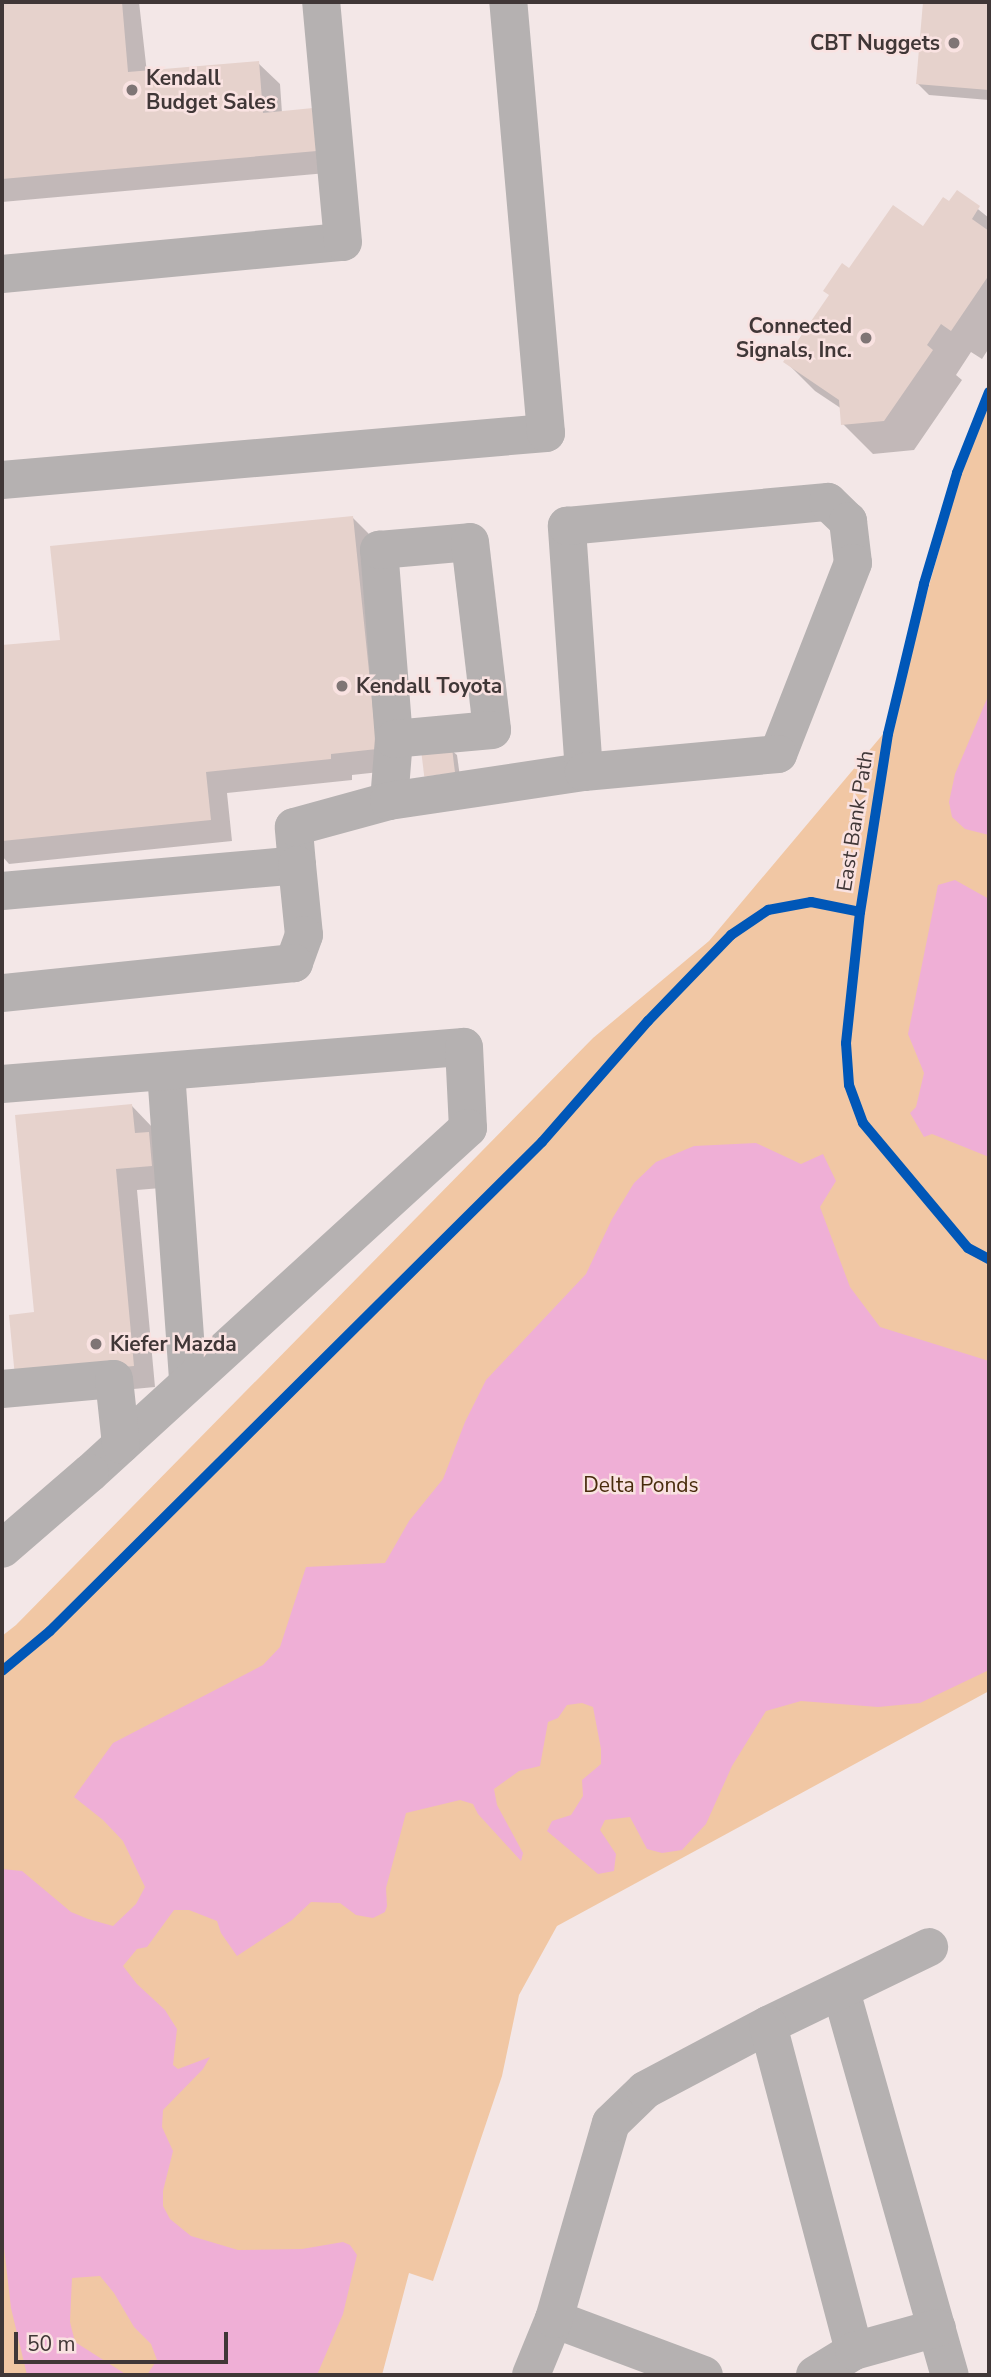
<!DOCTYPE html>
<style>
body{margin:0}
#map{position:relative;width:991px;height:2377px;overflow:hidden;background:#f3e7e7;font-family:"Nunito Sans",sans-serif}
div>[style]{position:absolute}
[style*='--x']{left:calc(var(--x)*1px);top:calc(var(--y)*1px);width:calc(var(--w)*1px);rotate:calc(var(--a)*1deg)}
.green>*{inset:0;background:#f1c7a4}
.water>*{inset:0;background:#efafd6}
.shadow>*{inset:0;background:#0003}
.building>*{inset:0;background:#e6d2cc;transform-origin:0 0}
.minor>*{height:38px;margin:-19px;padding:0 19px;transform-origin:19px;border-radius:19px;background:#b5b1b1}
.cycleway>*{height:10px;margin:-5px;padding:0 5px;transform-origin:5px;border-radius:5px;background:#0057b8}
.dots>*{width:19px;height:19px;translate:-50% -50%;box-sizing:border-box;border:4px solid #f9e2e1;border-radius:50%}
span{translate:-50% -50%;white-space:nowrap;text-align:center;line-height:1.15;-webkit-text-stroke:5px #f9e2e1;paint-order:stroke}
.poi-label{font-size:21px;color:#403737;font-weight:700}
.right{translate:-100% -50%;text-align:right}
.left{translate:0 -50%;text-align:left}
.street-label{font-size:21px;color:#403737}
.park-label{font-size:21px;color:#482b0c}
.frame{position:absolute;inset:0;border:4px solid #403737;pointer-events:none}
.scale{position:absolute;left:14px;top:2332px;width:214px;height:32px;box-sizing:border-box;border:4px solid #403737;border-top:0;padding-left:9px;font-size:21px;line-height:24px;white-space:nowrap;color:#403737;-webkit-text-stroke:5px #f9e2e1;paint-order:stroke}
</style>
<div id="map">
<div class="green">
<i style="clip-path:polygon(989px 395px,989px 1691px,557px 1926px,519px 1995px,502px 2076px,433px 2281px,409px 2273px,382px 2375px,2px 2375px,2px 1636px,16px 1625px,593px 1038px,709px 941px,889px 727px,972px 434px)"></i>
</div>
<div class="water">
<i style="clip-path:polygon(989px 694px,989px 835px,965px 829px,952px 817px,949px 802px,955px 774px)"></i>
<i style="clip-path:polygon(955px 880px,989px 899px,989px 1157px,932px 1134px,924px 1137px,910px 1113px,916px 1107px,924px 1073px,908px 1034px,938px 885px)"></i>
<i style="clip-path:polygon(756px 1143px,801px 1164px,823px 1154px,836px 1181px,820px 1207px,850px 1287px,880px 1327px,989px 1361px,989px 1670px,920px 1703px,878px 1707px,801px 1701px,766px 1711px,732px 1766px,706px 1824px,682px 1850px,662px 1853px,647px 1849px,630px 1817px,605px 1820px,600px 1830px,616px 1854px,614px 1871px,598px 1874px,547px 1831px,552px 1821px,571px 1815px,583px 1796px,582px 1780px,601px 1764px,601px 1749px,593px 1707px,582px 1703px,567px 1705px,558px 1718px,548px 1722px,540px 1766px,519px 1771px,494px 1789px,497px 1805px,523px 1853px,521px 1861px,478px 1814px,473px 1804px,460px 1800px,406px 1813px,386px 1888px,387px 1906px,385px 1912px,373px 1918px,356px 1915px,340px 1903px,311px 1902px,292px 1920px,237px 1956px,221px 1933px,217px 1921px,189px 1910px,174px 1910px,147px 1947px,137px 1949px,123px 1966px,137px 1984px,165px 2010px,177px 2029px,173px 2065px,178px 2069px,210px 2057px,203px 2069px,163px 2110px,162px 2127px,173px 2151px,163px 2191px,163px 2206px,170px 2219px,191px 2236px,238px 2250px,302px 2249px,343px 2242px,350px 2245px,357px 2255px,343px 2314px,317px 2375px,147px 2375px,157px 2360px,151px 2344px,134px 2327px,114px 2293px,100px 2276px,72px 2278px,70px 2322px,75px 2342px,127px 2375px,27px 2375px,11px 2308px,2px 2230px,2px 1869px,22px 1871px,71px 1912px,88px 1919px,113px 1926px,136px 1904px,145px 1887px,123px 1841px,103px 1820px,74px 1797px,113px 1743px,263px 1665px,280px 1647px,306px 1567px,385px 1563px,409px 1521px,443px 1479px,465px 1422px,486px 1380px,586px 1274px,612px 1219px,634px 1183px,656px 1162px,694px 1146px)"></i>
</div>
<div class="shadow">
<i style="clip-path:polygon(2px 2px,139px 2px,147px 73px,258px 63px,280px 84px,282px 113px,338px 172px,2px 202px)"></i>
<i style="clip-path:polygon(925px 2px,989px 2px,989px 100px,929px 95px,918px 84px)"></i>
<i style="clip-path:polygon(958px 193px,989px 218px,989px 348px,982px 359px,971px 352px,956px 375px,962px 380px,914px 450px,873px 454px,843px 424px,842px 409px,815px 391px,785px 361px,850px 270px,924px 228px)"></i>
<i style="clip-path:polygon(352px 517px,374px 539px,398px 770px,352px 775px,352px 780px,227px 793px,232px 841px,9px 864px,2px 856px,2px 647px,62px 641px)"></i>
<i style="clip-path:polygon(451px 750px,457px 755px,460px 777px,423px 753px)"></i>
<i style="clip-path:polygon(132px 1106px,153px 1128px,173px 1187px,137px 1190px,155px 1387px,38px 1398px,36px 1314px)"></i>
</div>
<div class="building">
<i style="clip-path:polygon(2px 2px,122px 2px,128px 72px,259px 61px,263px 113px,313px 108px,317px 151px,2px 179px)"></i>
<i style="clip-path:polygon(923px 2px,989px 2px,989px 90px,916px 84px)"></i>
<i style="clip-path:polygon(957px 190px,980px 206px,972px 219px,989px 231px,989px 275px,951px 331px,941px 324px,927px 345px,933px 350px,884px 421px,841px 425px,839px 400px,783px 362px,829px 295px,823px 291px,842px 263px,849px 268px,893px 205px,923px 226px,943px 197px,949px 201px)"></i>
<i style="clip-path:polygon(353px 516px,377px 749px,331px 754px,331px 759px,206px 772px,211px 820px,2px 841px,2px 645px,60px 640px,50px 546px)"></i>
<i style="left:452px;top:748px;width:25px;height:31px;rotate:83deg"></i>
<i style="clip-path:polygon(132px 1104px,135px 1133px,149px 1132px,152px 1166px,116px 1169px,134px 1366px,15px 1377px,9px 1315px,34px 1312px,15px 1115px)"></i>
</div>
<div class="minor">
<i style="--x:2;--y:274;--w:342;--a:-5.4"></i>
<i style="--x:343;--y:242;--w:241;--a:-95.2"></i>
<i style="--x:2;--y:480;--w:546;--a:-4.94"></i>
<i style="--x:546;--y:433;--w:433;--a:-95"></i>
<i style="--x:389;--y:801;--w:62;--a:-85.4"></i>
<i style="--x:394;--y:739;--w:190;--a:-94.5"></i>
<i style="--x:379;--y:550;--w:91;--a:-5"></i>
<i style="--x:470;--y:542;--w:189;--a:83.3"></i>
<i style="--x:492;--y:730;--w:98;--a:174.8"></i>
<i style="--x:297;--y:865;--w:38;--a:-95"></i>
<i style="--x:294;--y:827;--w:98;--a:-15.3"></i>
<i style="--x:389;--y:801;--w:197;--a:-8.5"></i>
<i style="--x:584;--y:772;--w:247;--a:-94"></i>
<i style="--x:567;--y:526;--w:262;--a:-5.3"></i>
<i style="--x:828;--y:502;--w:28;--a:44"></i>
<i style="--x:848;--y:521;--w:42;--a:83.2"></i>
<i style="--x:853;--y:563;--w:205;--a:111.4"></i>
<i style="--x:778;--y:754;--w:195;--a:174.7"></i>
<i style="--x:2;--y:891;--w:296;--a:-5"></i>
<i style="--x:297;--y:865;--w:70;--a:84.3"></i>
<i style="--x:304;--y:935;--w:30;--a:110"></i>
<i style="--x:294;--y:963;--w:294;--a:174.1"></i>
<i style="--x:166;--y:1072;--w:311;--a:85.9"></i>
<i style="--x:2;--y:1084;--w:463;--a:-4.6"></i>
<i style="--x:464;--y:1047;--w:81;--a:87.2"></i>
<i style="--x:468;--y:1128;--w:512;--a:137.61"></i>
<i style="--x:90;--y:1473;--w:116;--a:139.2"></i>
<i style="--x:2;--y:1389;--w:112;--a:-5.1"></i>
<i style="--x:114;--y:1379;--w:66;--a:83.9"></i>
<i style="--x:841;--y:1991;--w:399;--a:74.2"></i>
<i style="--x:768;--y:2025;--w:179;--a:-25.8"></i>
<i style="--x:554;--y:2319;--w:160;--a:20.5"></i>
<i style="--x:531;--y:2375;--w:61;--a:-67.7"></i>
<i style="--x:554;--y:2319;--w:204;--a:-73.8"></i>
<i style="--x:611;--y:2123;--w:47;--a:-44.1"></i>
<i style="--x:645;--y:2090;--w:139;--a:-27.9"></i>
<i style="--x:768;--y:2025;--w:337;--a:75.2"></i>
<i style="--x:815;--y:2375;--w:46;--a:-31.6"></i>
<i style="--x:854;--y:2351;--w:86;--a:-15.5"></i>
</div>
<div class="cycleway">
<i style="--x:989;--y:392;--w:87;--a:111.6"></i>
<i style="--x:957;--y:473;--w:116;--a:106.6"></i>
<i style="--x:924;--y:584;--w:154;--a:103.5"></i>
<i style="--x:888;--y:734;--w:180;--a:98.9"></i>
<i style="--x:860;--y:912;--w:132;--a:96.1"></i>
<i style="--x:846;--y:1043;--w:42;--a:85.9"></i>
<i style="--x:849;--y:1085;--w:40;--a:69.8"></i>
<i style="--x:863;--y:1123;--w:163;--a:50"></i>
<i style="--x:968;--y:1248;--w:24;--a:28"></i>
<i style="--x:2;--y:1671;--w:62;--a:-39.8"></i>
<i style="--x:50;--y:1631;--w:694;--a:-44.82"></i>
<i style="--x:542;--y:1142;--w:161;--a:-48.8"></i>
<i style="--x:648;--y:1021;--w:120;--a:-46"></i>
<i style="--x:731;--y:935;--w:45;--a:-34"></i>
<i style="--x:768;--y:910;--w:44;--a:-10.5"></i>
<i style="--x:811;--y:902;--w:50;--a:11.5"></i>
</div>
<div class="dots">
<i style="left:954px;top:43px;background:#7f7575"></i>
<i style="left:132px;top:90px;background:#7f7575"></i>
<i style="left:866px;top:338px;background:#7f7575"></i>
<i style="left:342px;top:686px;background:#7f7575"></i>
<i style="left:96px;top:1344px;background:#7f7575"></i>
</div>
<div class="poi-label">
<span class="right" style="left:940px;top:43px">CBT Nuggets</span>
<span class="left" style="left:146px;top:90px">Kendall<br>Budget Sales</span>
<span class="right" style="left:852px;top:338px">Connected<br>Signals, Inc.</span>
<span class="left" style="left:356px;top:686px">Kendall Toyota</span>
<span class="left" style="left:110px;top:1344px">Kiefer Mazda</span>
</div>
<div class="street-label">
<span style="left:855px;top:821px;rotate:-81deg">East Bank Path</span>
</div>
<div class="park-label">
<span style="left:641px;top:1485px">Delta Ponds</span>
</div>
<div class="frame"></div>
<div class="scale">50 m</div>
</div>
